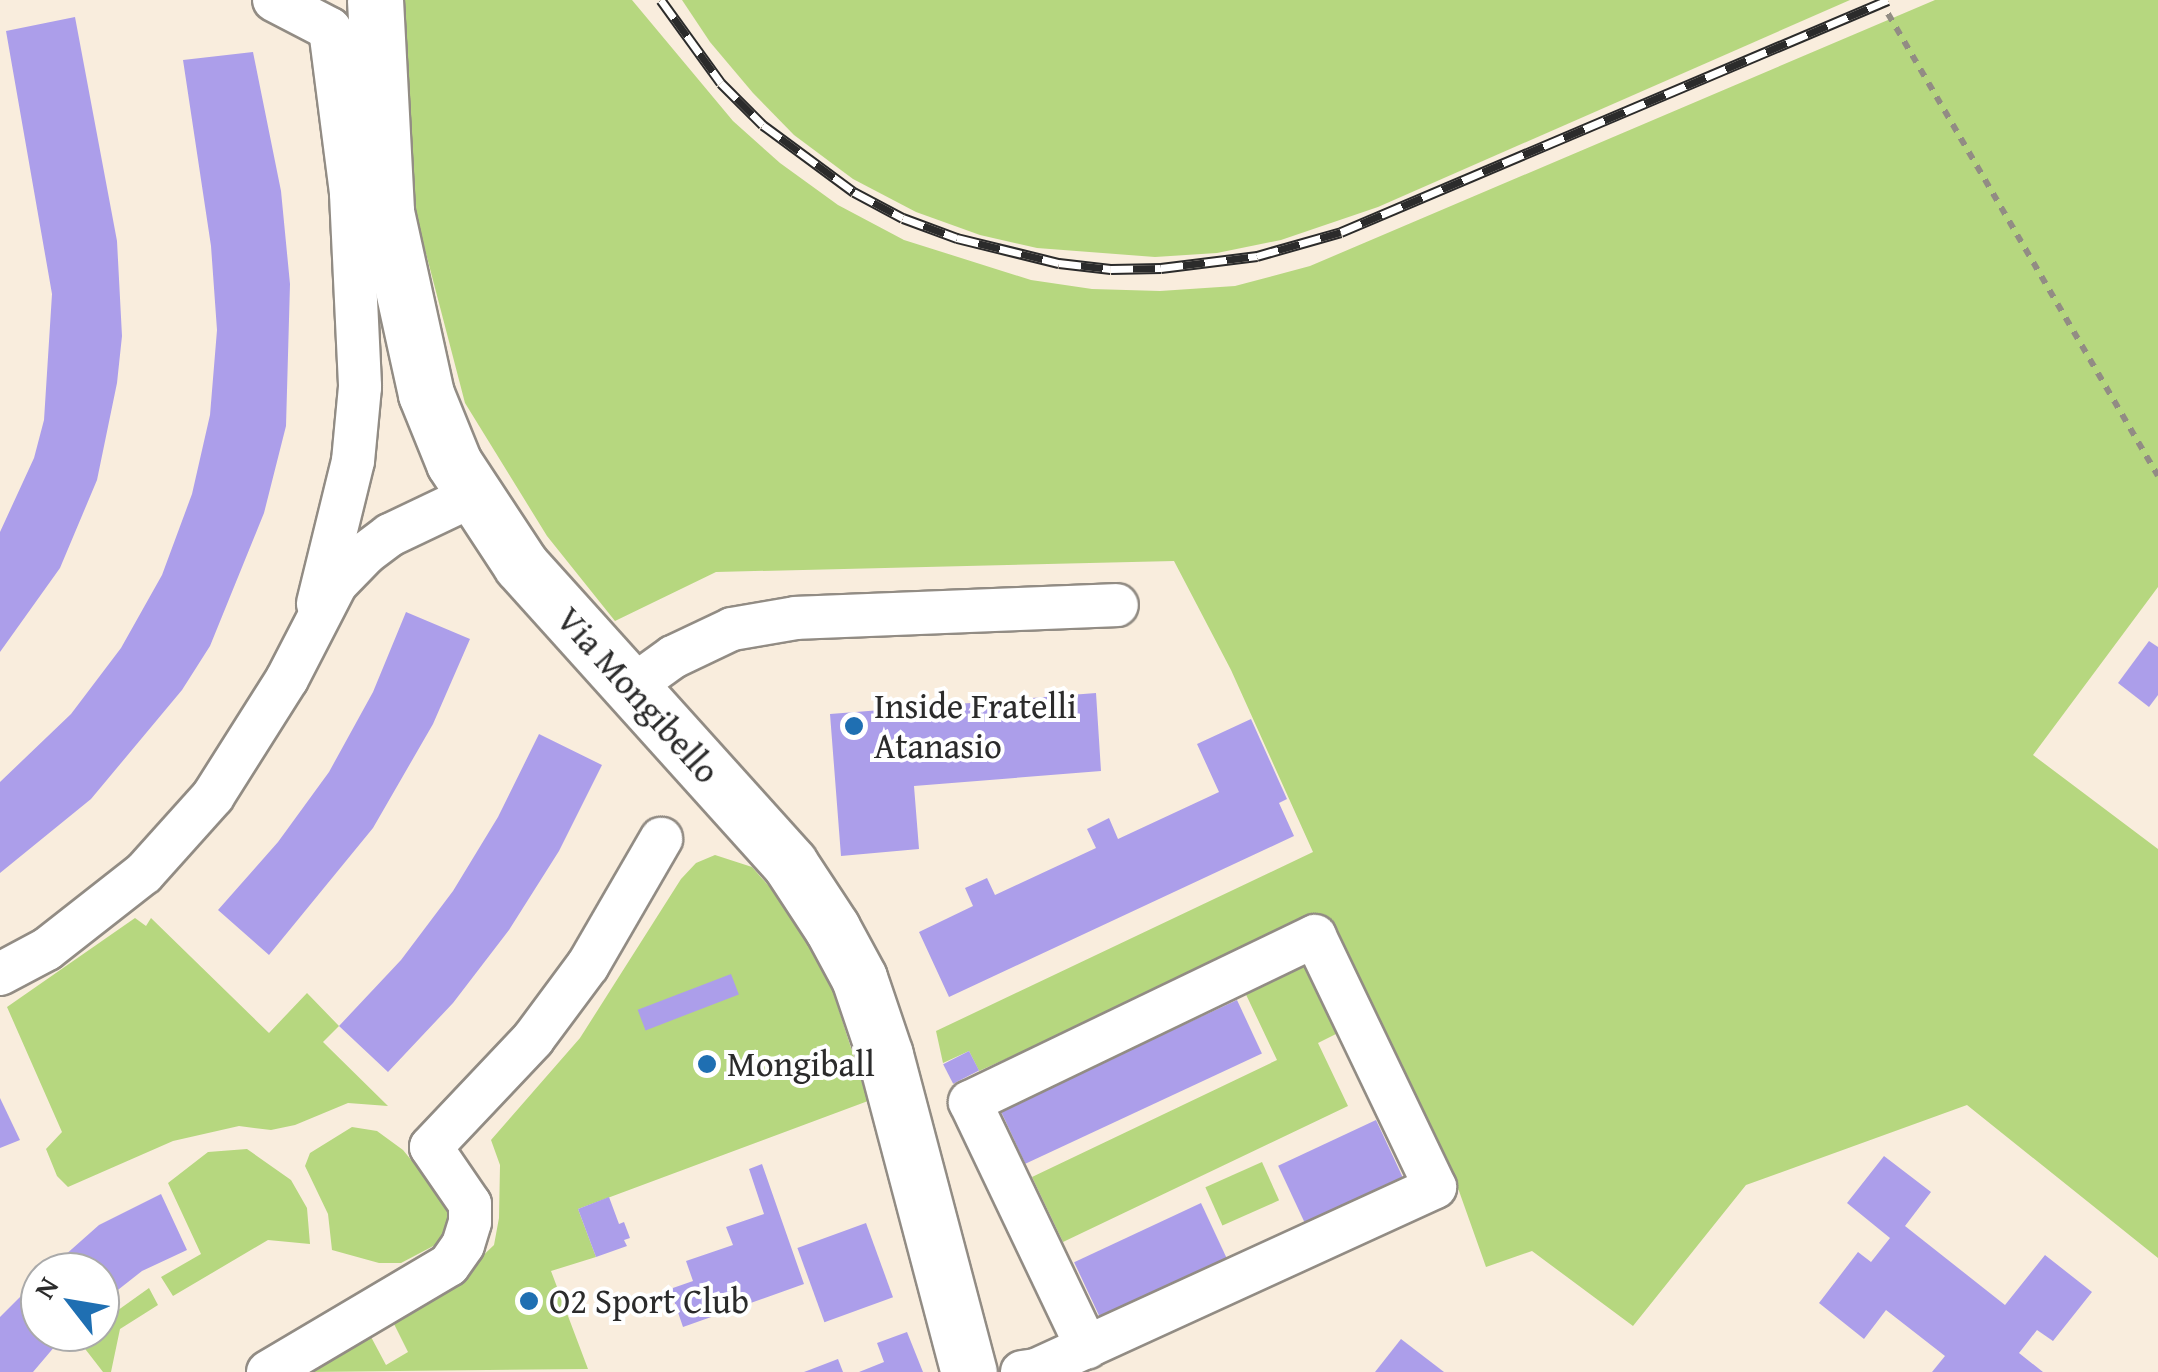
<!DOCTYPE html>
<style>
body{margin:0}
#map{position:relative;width:2158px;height:1372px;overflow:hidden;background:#f9eddd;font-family:"Gentium Book Plus",serif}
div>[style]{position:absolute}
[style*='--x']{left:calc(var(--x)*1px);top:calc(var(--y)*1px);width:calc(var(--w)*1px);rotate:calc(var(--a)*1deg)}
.green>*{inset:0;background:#b6d77f;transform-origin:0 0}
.building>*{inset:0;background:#ac9eea;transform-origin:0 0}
.path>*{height:6px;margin-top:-3px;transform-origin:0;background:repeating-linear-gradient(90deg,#928c84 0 8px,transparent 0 16px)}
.roads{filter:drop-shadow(2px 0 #928c84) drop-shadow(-2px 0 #928c84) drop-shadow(0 2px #928c84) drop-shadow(0 -2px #928c84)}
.street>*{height:42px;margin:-21px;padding:0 21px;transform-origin:21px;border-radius:21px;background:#fff}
.secondary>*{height:55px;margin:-27.5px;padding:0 27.5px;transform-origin:27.5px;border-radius:27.5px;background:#fff}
.rail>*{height:11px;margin-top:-5.5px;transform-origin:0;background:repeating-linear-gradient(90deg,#fff 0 22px,#2b2b2b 0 44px);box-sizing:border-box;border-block:2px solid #2b2b2b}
.dots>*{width:28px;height:28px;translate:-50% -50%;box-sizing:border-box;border:5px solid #fff;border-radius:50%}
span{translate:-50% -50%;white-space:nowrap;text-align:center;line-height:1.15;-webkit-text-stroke:8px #fff;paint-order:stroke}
.street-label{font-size:35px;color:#2b2b2b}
.poi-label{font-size:35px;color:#2b2b2b}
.left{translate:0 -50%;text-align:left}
.north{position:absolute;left:20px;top:1252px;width:100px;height:100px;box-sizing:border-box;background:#fff;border:2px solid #aaa;border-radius:50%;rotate:301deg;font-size:28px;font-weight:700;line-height:40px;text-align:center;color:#2b2b2b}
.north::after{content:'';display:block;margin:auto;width:35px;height:45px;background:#1f6fb2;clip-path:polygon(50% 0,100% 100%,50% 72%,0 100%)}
</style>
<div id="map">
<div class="green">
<i style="clip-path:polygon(401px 0,632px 0,733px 121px,780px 163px,838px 205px,904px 240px,1031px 280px,1092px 289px,1160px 291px,1235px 286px,1310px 266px,1935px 0,2158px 0,2158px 587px,2033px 755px,2158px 849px,2158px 1258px,1967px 1105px,1746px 1185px,1633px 1326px,1532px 1251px,1486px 1267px,1459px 1191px,1326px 916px,979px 1071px,969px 1051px,943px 1063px,936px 1031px,1313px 852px,1231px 670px,1174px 561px,716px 572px,615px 621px,547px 536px,465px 403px,416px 215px)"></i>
<i style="clip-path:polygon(682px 0,1850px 0,1378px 207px,1281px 240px,1217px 253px,1155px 257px,1037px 248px,980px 235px,916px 212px,853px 179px,794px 135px,753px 93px,710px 42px)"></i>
<i style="clip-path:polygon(715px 855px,752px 867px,796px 917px,828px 976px,868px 1101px,578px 1209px,596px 1257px,551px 1271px,588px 1369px,308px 1372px,370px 1335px,386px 1365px,408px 1352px,393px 1322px,450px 1287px,494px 1245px,499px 1218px,500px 1165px,491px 1140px,580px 1038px,681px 879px,696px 863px)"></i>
<i style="clip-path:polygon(135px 918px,146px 926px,151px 918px,269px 1033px,307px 993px,339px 1026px,323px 1042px,388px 1106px,348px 1103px,295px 1125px,271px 1130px,239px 1126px,173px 1141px,68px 1187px,57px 1176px,46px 1149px,62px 1132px,7px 1007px)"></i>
<i style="clip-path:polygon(1305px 953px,1342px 1031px,1318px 1043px,1348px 1106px,1063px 1242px,1032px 1177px,1277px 1060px,1241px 984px)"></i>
<i style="clip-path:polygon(352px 1127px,377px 1131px,403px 1150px,448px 1205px,449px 1231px,439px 1243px,401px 1263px,379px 1263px,332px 1250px,328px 1214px,305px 1166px,310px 1153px)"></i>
<i style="clip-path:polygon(247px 1149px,291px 1180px,307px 1208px,310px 1244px,268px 1240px,173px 1296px,161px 1277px,201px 1254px,168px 1183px,208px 1152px)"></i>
<i style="left:1262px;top:1162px;width:42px;height:62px;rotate:66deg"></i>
<i style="clip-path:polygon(149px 1288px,158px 1305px,120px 1329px,111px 1372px,103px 1372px,79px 1341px,90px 1332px,100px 1332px,100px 1323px)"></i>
</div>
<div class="building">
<i style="clip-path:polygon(75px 17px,117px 241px,122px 336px,117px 383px,97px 480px,60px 568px,0 652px,0 532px,34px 458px,44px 420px,52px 294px,6px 31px)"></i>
<i style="clip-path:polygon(253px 52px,281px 191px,290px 284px,286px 426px,264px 513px,210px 646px,182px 690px,91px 799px,0 873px,0 782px,71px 714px,121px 648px,162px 575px,192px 494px,210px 415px,217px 330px,211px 246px,183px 60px)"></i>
<i style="clip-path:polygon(406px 612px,470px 639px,433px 724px,373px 828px,269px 955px,218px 910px,278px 842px,329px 772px,373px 692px)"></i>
<i style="clip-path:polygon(2149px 641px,2158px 647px,2158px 695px,2149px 707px,2118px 683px)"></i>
<i style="clip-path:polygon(1096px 693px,1101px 771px,914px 786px,919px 849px,841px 856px,830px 714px)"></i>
<i style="clip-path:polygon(1251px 719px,1287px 799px,1279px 803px,1294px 836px,949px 997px,919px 932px,973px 906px,965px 888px,987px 878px,995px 895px,1096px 848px,1087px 829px,1109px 818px,1118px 839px,1219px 792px,1197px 744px)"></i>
<i style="clip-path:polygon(539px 734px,602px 765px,559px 851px,509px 930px,453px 1003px,388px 1072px,339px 1026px,401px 960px,453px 891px,498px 817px)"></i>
<i style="left:731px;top:974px;width:22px;height:100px;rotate:69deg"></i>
<i style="left:1237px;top:1000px;width:59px;height:261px;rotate:65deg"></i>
<i style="left:969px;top:1051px;width:22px;height:29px;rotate:63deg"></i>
<i style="clip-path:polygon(0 1098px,20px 1140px,0 1148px)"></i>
<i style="left:1376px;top:1120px;width:63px;height:108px;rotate:65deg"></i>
<i style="clip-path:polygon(1884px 1156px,1931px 1192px,1905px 1226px,2005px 1305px,2045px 1255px,2092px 1292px,2053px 1341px,2037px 1330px,2019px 1353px,2043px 1372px,1932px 1372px,1945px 1356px,1886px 1310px,1864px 1339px,1819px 1303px,1858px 1252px,1871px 1262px,1890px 1238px,1847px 1203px)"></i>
<i style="clip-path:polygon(762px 1164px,804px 1284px,683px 1327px,670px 1289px,693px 1281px,686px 1261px,733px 1245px,726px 1227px,764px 1214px,749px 1169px)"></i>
<i style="clip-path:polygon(161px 1194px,187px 1250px,142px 1271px,100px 1304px,100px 1272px,46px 1272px,99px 1225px)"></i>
<i style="clip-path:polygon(609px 1197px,619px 1224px,624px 1222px,630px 1238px,624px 1240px,627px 1246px,596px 1257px,578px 1209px)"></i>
<i style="left:1201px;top:1203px;width:62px;height:140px;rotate:65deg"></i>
<i style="left:866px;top:1223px;width:79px;height:73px;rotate:70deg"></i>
<i style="clip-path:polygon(40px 1277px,40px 1332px,67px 1332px,33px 1372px,0 1372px,0 1317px)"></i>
<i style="clip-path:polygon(907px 1332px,923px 1372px,859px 1372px,884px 1362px,877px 1343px)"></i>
<i style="clip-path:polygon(1401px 1339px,1444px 1372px,1375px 1372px)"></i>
<i style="clip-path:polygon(838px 1359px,843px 1372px,804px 1372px)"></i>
</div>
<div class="path">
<i style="--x:1880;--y:0;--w:551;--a:59.71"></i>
</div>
<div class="roads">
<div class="street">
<i style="--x:274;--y:0;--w:63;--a:27.4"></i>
<i style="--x:330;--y:29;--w:166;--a:82.7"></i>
<i style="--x:351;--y:194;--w:193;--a:87.3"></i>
<i style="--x:360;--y:387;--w:74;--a:95.4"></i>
<i style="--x:353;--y:461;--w:147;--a:103.8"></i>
<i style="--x:630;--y:688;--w:53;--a:-35.8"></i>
<i style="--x:673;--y:657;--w:65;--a:-25.4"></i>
<i style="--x:732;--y:629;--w:65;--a:-9.8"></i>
<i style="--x:796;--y:618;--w:321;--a:-2.3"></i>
<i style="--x:0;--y:974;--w:53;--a:-28"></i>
<i style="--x:47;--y:949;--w:123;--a:-38.1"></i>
<i style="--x:144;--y:873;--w:103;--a:-48.1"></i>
<i style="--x:213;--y:796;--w:138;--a:-57.7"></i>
<i style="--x:287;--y:679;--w:107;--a:-62.7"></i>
<i style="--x:336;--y:584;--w:43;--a:-45.9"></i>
<i style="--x:366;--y:553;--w:30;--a:-37"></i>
<i style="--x:390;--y:535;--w:93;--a:-25.5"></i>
<i style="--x:268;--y:1372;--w:210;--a:-30.6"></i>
<i style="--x:449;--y:1265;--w:24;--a:-55"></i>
<i style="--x:463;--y:1245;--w:24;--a:-73"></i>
<i style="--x:470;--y:1222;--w:18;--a:-90"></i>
<i style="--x:470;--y:1204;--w:69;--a:-124.4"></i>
<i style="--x:431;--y:1147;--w:149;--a:-46.6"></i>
<i style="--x:533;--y:1039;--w:92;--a:-53.4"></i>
<i style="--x:588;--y:965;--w:146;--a:-59.9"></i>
<i style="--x:1022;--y:1372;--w:14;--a:-8"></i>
<i style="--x:1036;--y:1370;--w:439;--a:-24.6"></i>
<i style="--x:1435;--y:1187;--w:278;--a:-115.6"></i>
<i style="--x:1315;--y:936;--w:383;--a:154.3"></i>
<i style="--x:970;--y:1102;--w:272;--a:64.5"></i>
</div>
<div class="secondary">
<i style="--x:375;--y:0;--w:212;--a:87"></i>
<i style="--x:386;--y:212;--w:186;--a:77.6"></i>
<i style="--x:426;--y:394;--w:74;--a:67.9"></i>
<i style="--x:454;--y:463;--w:122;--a:56.7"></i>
<i style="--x:521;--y:565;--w:402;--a:48"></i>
<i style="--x:790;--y:864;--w:77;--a:56.7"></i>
<i style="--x:832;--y:928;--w:57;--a:61.6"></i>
<i style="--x:859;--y:978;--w:81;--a:71.3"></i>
<i style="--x:885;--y:1055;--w:328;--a:75.2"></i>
</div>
</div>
<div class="rail">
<i style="--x:661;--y:0;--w:102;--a:54.1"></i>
<i style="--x:721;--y:83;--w:59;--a:45"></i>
<i style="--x:763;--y:125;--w:113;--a:36.4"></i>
<i style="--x:854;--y:192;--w:55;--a:28"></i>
<i style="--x:903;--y:218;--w:58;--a:20.3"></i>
<i style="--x:957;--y:238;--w:105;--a:13.8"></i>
<i style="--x:1059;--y:263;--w:52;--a:6.6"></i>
<i style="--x:1111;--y:269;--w:50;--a:-1.1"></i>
<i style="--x:1161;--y:268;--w:97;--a:-7.1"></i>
<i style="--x:1257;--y:256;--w:87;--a:-15.9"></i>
<i style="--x:1341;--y:232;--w:594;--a:-22.98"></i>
</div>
<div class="dots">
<i style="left:854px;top:726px;background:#1f6fb2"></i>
<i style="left:707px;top:1064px;background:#1f6fb2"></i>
<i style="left:529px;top:1301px;background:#1f6fb2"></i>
</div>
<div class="street-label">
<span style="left:638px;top:695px;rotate:48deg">Via Mongibello</span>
</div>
<div class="poi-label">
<span class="left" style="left:874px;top:726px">Inside Fratelli<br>Atanasio</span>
<span class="left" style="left:727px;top:1064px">Mongiball</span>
<span class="left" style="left:549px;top:1301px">O2 Sport Club</span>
</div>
<div class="north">N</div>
</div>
